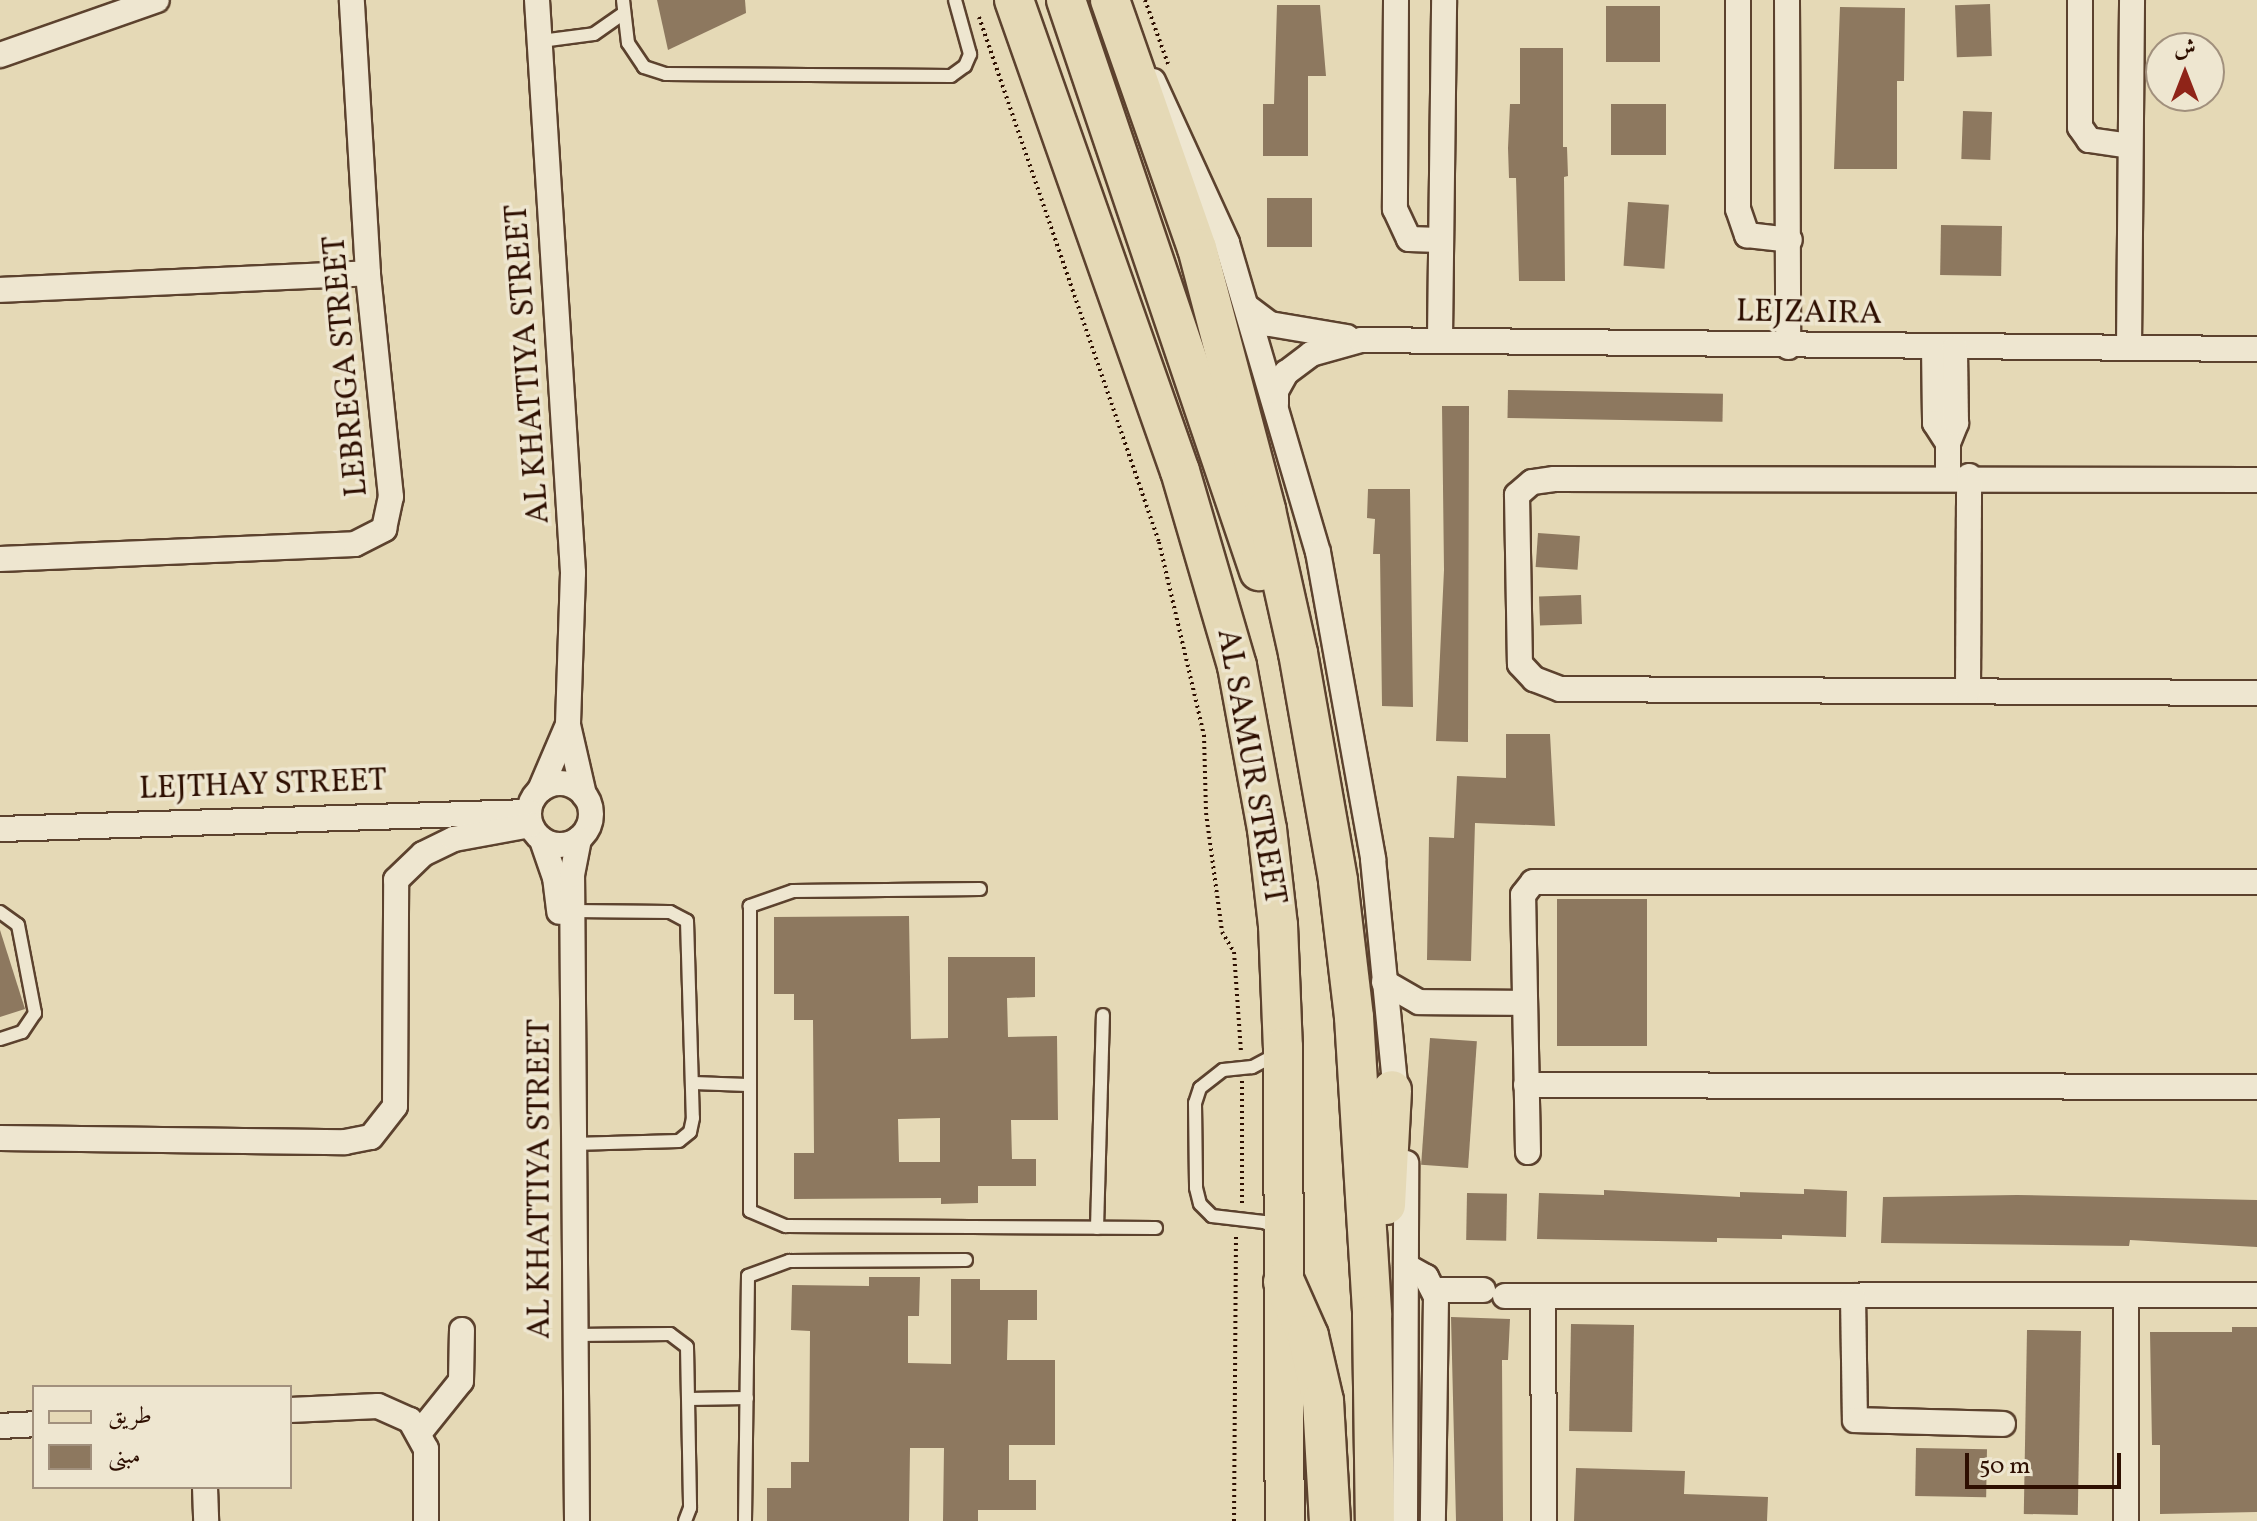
<!DOCTYPE html>
<meta charset="utf-8">
<style>
body{margin:0}
#map{position:relative;width:2257px;height:1521px;overflow:hidden;background:#e5d9b6;font-family:Vollkorn,Amiri,serif}
div>[style]{position:absolute}
[style*='--x']{left:calc(var(--x)*1px);top:calc(var(--y)*1px);width:calc(var(--w)*1px);rotate:calc(var(--a)*1deg)}
.building>*{inset:0;background:#8d785f;transform-origin:0 0}
.path>*{height:4px;margin-top:-2px;transform-origin:0;background:repeating-linear-gradient(90deg,#2e0f01 0 2px,transparent 0 6px)}
.roads{filter:drop-shadow(2px 0 #5c422e) drop-shadow(-2px 0 #5c422e) drop-shadow(0 2px #5c422e) drop-shadow(0 -2px #5c422e)}
.service>*{height:12px;margin:-6px;padding:0 6px;transform-origin:6px;border-radius:6px;background:#eee6d0}
.minor>*{height:24px;margin:-12px;padding:0 12px;transform-origin:12px;border-radius:12px;background:#eee6d0}
.minor>.ring{margin:-12px;padding:0;box-sizing:content-box;background:none;border:24px solid #eee6d0;border-radius:50%}
.primary>*{height:38px;margin:-19px;padding:0 19px;transform-origin:19px;border-radius:19px;background:#e5d9b6}
.trunk>*{height:40px;margin:-20px;padding:0 20px;transform-origin:20px;border-radius:20px;background:#e5d9b6}
span{translate:-50% -50%;white-space:nowrap;text-align:center;line-height:1.15;-webkit-text-stroke:7px #eee6d0;paint-order:stroke}
.street-label{font-size:32px;color:#2e0f01}
.legend{position:absolute;left:32px;top:1385px;width:260px;height:104px;box-sizing:border-box;background:#eee6d0;border:2px solid #a1907d;margin:0;padding:10px 14px;list-style:none;font-size:24px;color:#2e0f01}
.legend li{display:flex;align-items:center;gap:16px;height:40px}
.legend b{width:40px;border:2px solid #a1907d}
.north{position:absolute;left:2145px;top:32px;width:80px;height:80px;box-sizing:border-box;background:#eee6d0;border:2px solid #a1907d;border-radius:50%;rotate:0deg;font-size:22px;font-weight:700;line-height:32px;text-align:center;color:#2e0f01}
.north::after{content:'';display:block;margin:auto;width:28px;height:36px;background:#8f2418;clip-path:polygon(50% 0,100% 100%,50% 72%,0 100%)}
.scale{position:absolute;left:1965px;top:1453px;width:156px;height:36px;box-sizing:border-box;border:4px solid #2e0f01;border-top:0;padding-left:10px;font-size:24px;line-height:28px;white-space:nowrap;color:#2e0f01;-webkit-text-stroke:6px #eee6d0;paint-order:stroke}
</style>
<div id="map">
<div class="building">
<i style="clip-path:polygon(657px 0,745px 0,746px 13px,668px 50px)"></i>
<i style="left:1990px;top:4px;width:52px;height:35px;rotate:88deg"></i>
<i style="clip-path:polygon(1277px 5px,1320px 5px,1326px 76px,1308px 76px,1308px 156px,1263px 156px,1263px 104px,1274px 104px)"></i>
<i style="left:1606px;top:6px;width:54px;height:56px"></i>
<i style="clip-path:polygon(1840px 7px,1905px 8px,1904px 81px,1897px 81px,1897px 169px,1834px 169px)"></i>
<i style="clip-path:polygon(1520px 48px,1563px 48px,1563px 147px,1567px 147px,1568px 176px,1564px 177px,1565px 281px,1519px 281px,1516px 178px,1509px 178px,1508px 148px,1510px 104px,1520px 104px)"></i>
<i style="left:1611px;top:104px;width:55px;height:51px"></i>
<i style="left:1963px;top:111px;width:29px;height:48px;rotate:2deg"></i>
<i style="left:1267px;top:198px;width:45px;height:49px"></i>
<i style="left:1628px;top:202px;width:41px;height:64px;rotate:4deg"></i>
<i style="left:1941px;top:225px;width:61px;height:50px;rotate:1deg"></i>
<i style="left:1508px;top:390px;width:215px;height:28px;rotate:1deg"></i>
<i style="clip-path:polygon(1442px 406px,1469px 406px,1468px 742px,1436px 741px,1444px 570px)"></i>
<i style="clip-path:polygon(1368px 489px,1410px 489px,1413px 707px,1382px 706px,1380px 554px,1373px 554px,1375px 519px,1367px 518px)"></i>
<i style="left:1538px;top:533px;width:42px;height:34px;rotate:4deg"></i>
<i style="left:1581px;top:595px;width:29px;height:42px;rotate:88deg"></i>
<i style="clip-path:polygon(1506px 734px,1550px 734px,1555px 826px,1475px 823px,1471px 961px,1427px 960px,1429px 837px,1454px 838px,1457px 776px,1506px 778px)"></i>
<i style="left:1557px;top:899px;width:90px;height:147px"></i>
<i style="clip-path:polygon(evenodd,909px 916px,911px 1039px,948px 1038px,948px 957px,1035px 957px,1035px 997px,1007px 998px,1008px 1037px,1057px 1036px,1058px 1120px,1011px 1120px,1012px 1159px,1036px 1159px,1036px 1186px,978px 1186px,978px 1203px,941px 1204px,941px 1198px,794px 1199px,794px 1153px,814px 1153px,813px 1020px,794px 1020px,794px 994px,774px 994px,774px 917px,909px 916px,940px 1118px,940px 1162px,899px 1162px,898px 1119px,940px 1118px)"></i>
<i style="clip-path:polygon(0 930px,25px 1009px,0 1017px)"></i>
<i style="left:1430px;top:1038px;width:47px;height:127px;rotate:4deg"></i>
<i style="clip-path:polygon(1804px 1189px,1847px 1191px,1846px 1237px,1782px 1235px,1782px 1239px,1717px 1238px,1717px 1242px,1537px 1239px,1539px 1193px,1604px 1195px,1604px 1190px,1740px 1197px,1740px 1192px,1804px 1194px)"></i>
<i style="left:1467px;top:1193px;width:40px;height:47px;rotate:1deg"></i>
<i style="clip-path:polygon(2017px 1195px,2257px 1200px,2257px 1247px,2130px 1240px,2129px 1246px,1881px 1243px,1883px 1197px)"></i>
<i style="clip-path:polygon(869px 1277px,920px 1277px,919px 1316px,908px 1316px,908px 1363px,951px 1364px,951px 1279px,980px 1279px,980px 1290px,1037px 1290px,1037px 1320px,1008px 1320px,1007px 1360px,1055px 1360px,1055px 1445px,1009px 1445px,1009px 1480px,1036px 1480px,1036px 1510px,978px 1510px,978px 1521px,943px 1521px,944px 1448px,910px 1448px,909px 1521px,767px 1521px,767px 1488px,791px 1488px,791px 1462px,809px 1462px,810px 1331px,791px 1330px,792px 1285px,869px 1286px)"></i>
<i style="clip-path:polygon(1451px 1317px,1510px 1319px,1508px 1360px,1502px 1360px,1503px 1521px,1456px 1521px)"></i>
<i style="left:1571px;top:1324px;width:63px;height:107px;rotate:1deg"></i>
<i style="clip-path:polygon(2232px 1327px,2257px 1327px,2257px 1512px,2160px 1514px,2160px 1445px,2152px 1445px,2150px 1332px,2232px 1332px)"></i>
<i style="left:2027px;top:1330px;width:54px;height:184px;rotate:1deg"></i>
<i style="left:1916px;top:1448px;width:71px;height:48px;rotate:1deg"></i>
<i style="clip-path:polygon(1576px 1468px,1685px 1471px,1684px 1494px,1768px 1497px,1767px 1521px,1574px 1521px)"></i>
</div>
<div class="path">
<i style="--x:1145;--y:0;--w:68;--a:70.2"></i>
<i style="--x:979;--y:17;--w:555;--a:71.08"></i>
<i style="--x:1159;--y:542;--w:198;--a:76.9"></i>
<i style="--x:1204;--y:735;--w:78;--a:88.5"></i>
<i style="--x:1206;--y:813;--w:120;--a:82.3"></i>
<i style="--x:1222;--y:932;--w:23;--a:59"></i>
<i style="--x:1234;--y:952;--w:101;--a:86"></i>
<i style="--x:1242;--y:1081;--w:124;--a:90"></i>
<i style="--x:1234;--y:1521;--w:286;--a:-89.6"></i>
</div>
<div class="roads">
<div class="service">
<i style="--x:623;--y:0;--w:43;--a:83.4"></i>
<i style="--x:628;--y:43;--w:29;--a:56"></i>
<i style="--x:644;--y:67;--w:23;--a:18"></i>
<i style="--x:666;--y:74;--w:285;--a:0.4"></i>
<i style="--x:951;--y:76;--w:17;--a:-36"></i>
<i style="--x:965;--y:66;--w:13;--a:-67"></i>
<i style="--x:970;--y:54;--w:56;--a:-105.5"></i>
<i style="--x:541;--y:41;--w:53;--a:-7.5"></i>
<i style="--x:594;--y:34;--w:35;--a:-35"></i>
<i style="--x:980;--y:889;--w:187;--a:179.4"></i>
<i style="--x:793;--y:891;--w:46;--a:160.8"></i>
<i style="--x:750;--y:906;--w:305;--a:90"></i>
<i style="--x:750;--y:1211;--w:39;--a:23"></i>
<i style="--x:786;--y:1226;--w:370;--a:0.3"></i>
<i style="--x:573;--y:911;--w:97;--a:0.6"></i>
<i style="--x:670;--y:912;--w:19;--a:28"></i>
<i style="--x:687;--y:921;--w:197;--a:88.3"></i>
<i style="--x:693;--y:1118;--w:14;--a:102"></i>
<i style="--x:690;--y:1132;--w:14;--a:141"></i>
<i style="--x:679;--y:1141;--w:106;--a:178.4"></i>
<i style="--x:0;--y:912;--w:22;--a:36"></i>
<i style="--x:18;--y:925;--w:90;--a:79.1"></i>
<i style="--x:35;--y:1013;--w:23;--a:124"></i>
<i style="--x:22;--y:1032;--w:23;--a:162"></i>
<i style="--x:1275;--y:1055;--w:26;--a:152"></i>
<i style="--x:1252;--y:1067;--w:29;--a:174"></i>
<i style="--x:1223;--y:1070;--w:29;--a:142"></i>
<i style="--x:1200;--y:1088;--w:16;--a:108"></i>
<i style="--x:1195;--y:1103;--w:85;--a:89.3"></i>
<i style="--x:1196;--y:1188;--w:16;--a:76"></i>
<i style="--x:1200;--y:1204;--w:17;--a:45"></i>
<i style="--x:1212;--y:1216;--w:52;--a:6.6"></i>
<i style="--x:1264;--y:1222;--w:17;--a:25"></i>
<i style="--x:693;--y:1083;--w:55;--a:2.1"></i>
<i style="--x:1097;--y:1228;--w:213;--a:-88.4"></i>
<i style="--x:575;--y:1335;--w:95;--a:-0.6"></i>
<i style="--x:670;--y:1334;--w:21;--a:37"></i>
<i style="--x:687;--y:1347;--w:161;--a:88.9"></i>
<i style="--x:690;--y:1508;--w:14;--a:111"></i>
<i style="--x:689;--y:1399;--w:58;--a:-1"></i>
<i style="--x:745;--y:1521;--w:245;--a:-89.3"></i>
<i style="--x:748;--y:1276;--w:44;--a:-20.1"></i>
<i style="--x:789;--y:1261;--w:177;--a:-0.3"></i>
</div>
<div class="minor">
<i style="--x:537;--y:0;--w:574;--a:86.4"></i>
<i style="--x:573;--y:573;--w:152;--a:91.9"></i>
<i style="--x:568;--y:725;--w:72;--a:77.1"></i>
<i style="--x:1396;--y:0;--w:209;--a:90.3"></i>
<i style="--x:1395;--y:209;--w:33;--a:65"></i>
<i style="--x:1409;--y:239;--w:31;--a:2"></i>
<i style="--x:1738;--y:0;--w:209;--a:90"></i>
<i style="--x:1738;--y:209;--w:28;--a:71"></i>
<i style="--x:1747;--y:235;--w:43;--a:6.6"></i>
<i style="--x:1787;--y:0;--w:347;--a:89.8"></i>
<i style="--x:2080;--y:0;--w:127;--a:90"></i>
<i style="--x:2080;--y:127;--w:16;--a:55"></i>
<i style="--x:2089;--y:140;--w:41;--a:8.3"></i>
<i style="--x:0;--y:55;--w:166;--a:-19.3"></i>
<i style="--x:1153;--y:81;--w:178;--a:65.4"></i>
<i style="--x:1227;--y:243;--w:322;--a:73.6"></i>
<i style="--x:1318;--y:552;--w:312;--a:79.8"></i>
<i style="--x:1373;--y:859;--w:246;--a:84.4"></i>
<i style="--x:0;--y:290;--w:368;--a:-2.6"></i>
<i style="--x:1246;--y:306;--w:30;--a:37"></i>
<i style="--x:1270;--y:324;--w:78;--a:9.6"></i>
<i style="--x:1440;--y:338;--w:338;--a:-89.3"></i>
<i style="--x:1934;--y:347;--w:76;--a:89.2"></i>
<i style="--x:1935;--y:423;--w:24;--a:57"></i>
<i style="--x:2129;--y:348;--w:348;--a:-89.5"></i>
<i style="--x:1276;--y:404;--w:13;--a:-90"></i>
<i style="--x:1276;--y:391;--w:21;--a:-61"></i>
<i style="--x:1286;--y:373;--w:31;--a:-37"></i>
<i style="--x:1311;--y:354;--w:52;--a:-15.6"></i>
<i style="--x:1361;--y:340;--w:896;--a:0.58"></i>
<i style="--x:1948;--y:477;--w:34;--a:-90"></i>
<i style="--x:1948;--y:443;--w:22;--a:-68"></i>
<i style="--x:1956;--y:423;--w:75;--a:-90.8"></i>
<i style="--x:2257;--y:480;--w:703;--a:-179.92"></i>
<i style="--x:1554;--y:479;--w:22;--a:172"></i>
<i style="--x:1532;--y:482;--w:20;--a:139"></i>
<i style="--x:1517;--y:495;--w:169;--a:89"></i>
<i style="--x:1520;--y:664;--w:21;--a:47"></i>
<i style="--x:1534;--y:679;--w:28;--a:21"></i>
<i style="--x:1560;--y:689;--w:697;--a:0.33"></i>
<i style="--x:0;--y:559;--w:355;--a:-2.4"></i>
<i style="--x:355;--y:544;--w:33;--a:-27"></i>
<i style="--x:384;--y:529;--w:33;--a:-78"></i>
<i style="--x:391;--y:497;--w:225;--a:-95.9"></i>
<i style="--x:368;--y:273;--w:273;--a:-93.4"></i>
<i style="--x:1968;--y:691;--w:215;--a:-89.7"></i>
<i class="ring" style="left:529px;top:783px;width:38px;height:38px"></i>
<i style="--x:540;--y:790;--w:69;--a:-66.8"></i>
<i style="--x:0;--y:829;--w:529;--a:-1.84"></i>
<i style="--x:542;--y:840;--w:39;--a:71"></i>
<i style="--x:555;--y:877;--w:35;--a:83"></i>
<i style="--x:1384;--y:982;--w:40;--a:29.7"></i>
<i style="--x:1419;--y:1002;--w:106;--a:0.5"></i>
<i style="--x:1526;--y:1085;--w:731;--a:0.16"></i>
<i style="--x:0;--y:1138;--w:345;--a:0.7"></i>
<i style="--x:345;--y:1142;--w:26;--a:-11"></i>
<i style="--x:371;--y:1137;--w:39;--a:-52"></i>
<i style="--x:395;--y:1106;--w:226;--a:-89.7"></i>
<i style="--x:396;--y:880;--w:37;--a:-44"></i>
<i style="--x:423;--y:854;--w:34;--a:-26"></i>
<i style="--x:454;--y:839;--w:77;--a:-10.4"></i>
<i style="--x:1528;--y:1152;--w:257;--a:-91.1"></i>
<i style="--x:1523;--y:895;--w:16;--a:-52"></i>
<i style="--x:1533;--y:882;--w:724;--a:0"></i>
<i style="--x:1406;--y:1266;--w:23;--a:29"></i>
<i style="--x:1426;--y:1277;--w:22;--a:63"></i>
<i style="--x:1436;--y:1297;--w:224;--a:90.8"></i>
<i style="--x:1434;--y:1290;--w:49;--a:0"></i>
<i style="--x:2126;--y:1295;--w:226;--a:90"></i>
<i style="--x:1505;--y:1296;--w:752;--a:-0.08"></i>
<i style="--x:1543;--y:1296;--w:225;--a:89.7"></i>
<i style="--x:1853;--y:1296;--w:124;--a:89.1"></i>
<i style="--x:1855;--y:1420;--w:148;--a:1.5"></i>
<i style="--x:290;--y:1410;--w:88;--a:-2.6"></i>
<i style="--x:378;--y:1406;--w:35;--a:24"></i>
<i style="--x:410;--y:1420;--w:33;--a:61"></i>
<i style="--x:426;--y:1449;--w:72;--a:90"></i>
<i style="--x:0;--y:1426;--w:34;--a:-3"></i>
<i style="--x:420;--y:1432;--w:65;--a:-51.2"></i>
<i style="--x:461;--y:1381;--w:51;--a:-88.9"></i>
<i style="--x:205;--y:1487;--w:34;--a:88"></i>
<i style="--x:577;--y:1521;--w:646;--a:-90.44"></i>
<i style="--x:572;--y:875;--w:37;--a:-79"></i>
<i style="--x:1405;--y:1521;--w:358;--a:-89.8"></i>
</div>
<div class="primary">
<i style="--x:1014;--y:0;--w:499;--a:70.6"></i>
<i style="--x:1180;--y:471;--w:203;--a:73.7"></i>
<i style="--x:1237;--y:666;--w:166;--a:79.6"></i>
<i style="--x:1267;--y:829;--w:97;--a:83.5"></i>
<i style="--x:1278;--y:925;--w:122;--a:87.7"></i>
<i style="--x:1283;--y:1047;--w:474;--a:89.8"></i>
<i style="--x:1066;--y:0;--w:603;--a:71.32"></i>
<i style="--x:1110;--y:0;--w:263;--a:70.7"></i>
<i style="--x:1197;--y:248;--w:271;--a:75.2"></i>
<i style="--x:1266;--y:510;--w:147;--a:77.4"></i>
<i style="--x:1298;--y:653;--w:231;--a:80"></i>
<i style="--x:1338;--y:881;--w:137;--a:83.3"></i>
<i style="--x:1354;--y:1017;--w:299;--a:86.5"></i>
<i style="--x:1372;--y:1315;--w:206;--a:89.2"></i>
<i style="--x:1386;--y:1205;--w:115;--a:-87"></i>
</div>
<div class="trunk">
<i style="--x:1284;--y:1282;--w:59;--a:66"></i>
<i style="--x:1308;--y:1336;--w:67;--a:77"></i>
<i style="--x:1323;--y:1401;--w:120;--a:86.7"></i>
</div>
</div>
<div class="street-label">
<span style="left:1809px;top:314px;rotate:1deg">LEJZAIRA</span>
<span style="left:529px;top:364px;rotate:-94deg">AL KHATTIYA STREET</span>
<span style="left:347px;top:366px;rotate:-95deg">LEBREGA STREET</span>
<span style="left:1250px;top:767px;rotate:80deg">AL SAMUR STREET</span>
<span style="left:263px;top:786px;rotate:-2deg">LEJTHAY STREET</span>
<span style="left:541px;top:1179px;rotate:-90deg">AL KHATTIYA STREET</span>
</div>
<ul class="legend">
<li><b style="height:10px;background:#e5d9b6"></b>طريق</li>
<li><b style="height:22px;background:#8d785f"></b>مبنى</li>
</ul>
<div class="north">ش</div>
<div class="scale">50 m</div>
</div>
